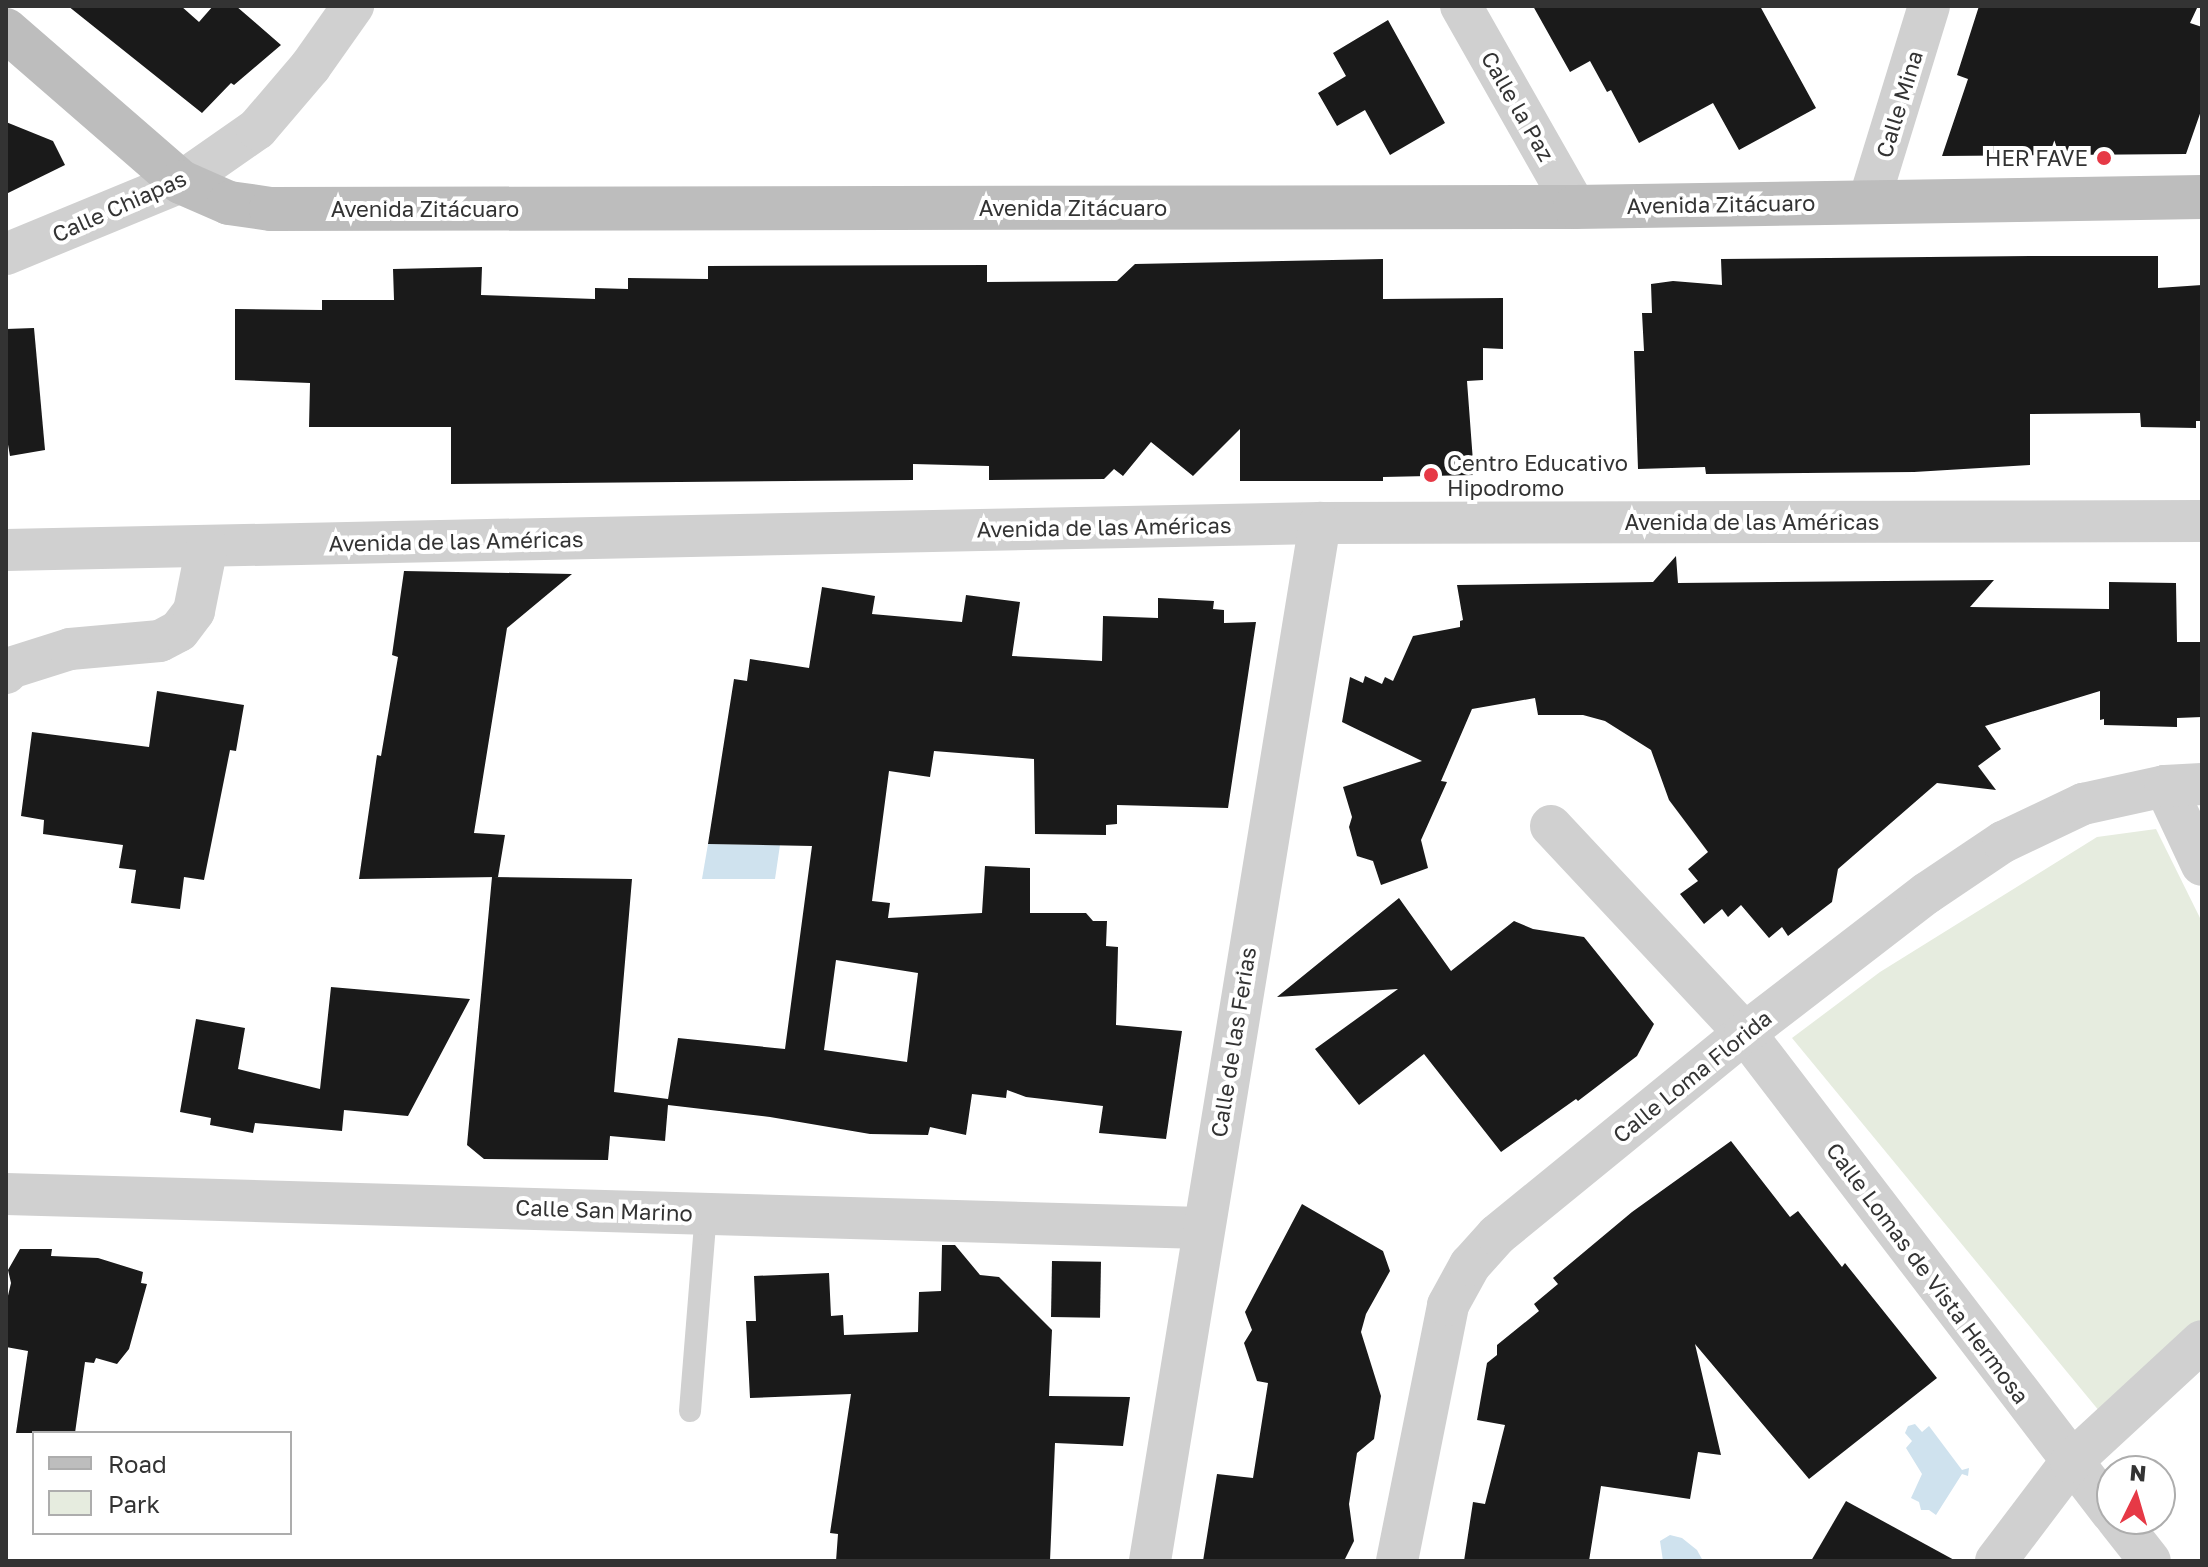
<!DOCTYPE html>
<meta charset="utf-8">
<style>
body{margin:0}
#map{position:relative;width:2208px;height:1567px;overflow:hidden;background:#fff;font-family:"Golos Text",sans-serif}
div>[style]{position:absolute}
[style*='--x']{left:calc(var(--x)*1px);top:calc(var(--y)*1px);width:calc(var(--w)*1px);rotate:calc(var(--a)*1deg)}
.green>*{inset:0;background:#e6ecdf}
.water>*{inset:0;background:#cfe2ee}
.building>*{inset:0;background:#1a1a1a;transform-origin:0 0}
.lane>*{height:22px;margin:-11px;padding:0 11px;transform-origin:11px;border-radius:11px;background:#d0d0d0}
.street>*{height:42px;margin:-21px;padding:0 21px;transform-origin:21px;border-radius:21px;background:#d0d0d0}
.secondary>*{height:44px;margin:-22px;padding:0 22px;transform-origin:22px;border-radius:22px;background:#bdbdbd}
.dots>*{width:22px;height:22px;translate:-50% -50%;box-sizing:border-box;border:4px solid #fff;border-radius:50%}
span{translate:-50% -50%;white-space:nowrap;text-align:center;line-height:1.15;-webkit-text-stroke:8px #fff;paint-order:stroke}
.street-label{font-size:22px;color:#333}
.poi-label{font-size:22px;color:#333}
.right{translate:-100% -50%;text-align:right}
.left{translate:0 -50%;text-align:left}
.frame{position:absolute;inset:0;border:8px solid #333;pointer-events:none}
.legend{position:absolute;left:32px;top:1431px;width:260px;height:104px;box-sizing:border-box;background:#fff;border:2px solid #adadad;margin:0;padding:10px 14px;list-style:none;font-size:24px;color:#333}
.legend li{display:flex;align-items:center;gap:16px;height:40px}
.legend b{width:40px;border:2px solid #adadad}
.north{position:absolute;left:2096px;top:1455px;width:80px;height:80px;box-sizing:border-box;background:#fff;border:2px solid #adadad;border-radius:50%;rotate:5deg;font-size:22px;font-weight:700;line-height:32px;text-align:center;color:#333}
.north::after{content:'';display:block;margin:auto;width:28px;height:36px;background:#e63946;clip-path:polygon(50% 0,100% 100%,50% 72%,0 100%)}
</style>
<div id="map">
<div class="green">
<i style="clip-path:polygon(2156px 829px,2202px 922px,2202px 1320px,2100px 1412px,1792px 1038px,1880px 972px,2097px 837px)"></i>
</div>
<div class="water">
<i style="clip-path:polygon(708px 844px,780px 845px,775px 879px,702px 879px)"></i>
<i style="clip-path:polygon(1915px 1424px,1922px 1432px,1929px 1426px,1962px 1470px,1969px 1468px,1968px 1476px,1962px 1474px,1936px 1515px,1929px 1510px,1921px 1510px,1919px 1502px,1911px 1498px,1922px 1474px,1906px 1448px,1912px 1441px,1905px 1433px,1908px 1426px)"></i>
<i style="clip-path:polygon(1670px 1535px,1682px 1538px,1697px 1550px,1703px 1561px,1663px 1561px,1660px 1541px)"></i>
</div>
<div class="building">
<i style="clip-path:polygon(68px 6px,181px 6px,199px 22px,213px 6px,236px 6px,281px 45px,234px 85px,231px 83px,202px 113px)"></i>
<i style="clip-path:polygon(1533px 6px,1760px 6px,1816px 108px,1739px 150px,1713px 103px,1639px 143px,1611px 90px,1607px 92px,1590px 61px,1570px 72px)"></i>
<i style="clip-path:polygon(1979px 6px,2198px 6px,2190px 23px,2202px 27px,2202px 108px,2186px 154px,1942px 156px,1968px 79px,1957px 75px)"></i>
<i style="clip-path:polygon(1388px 20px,1445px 123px,1390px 155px,1365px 110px,1337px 126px,1318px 93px,1346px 76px,1333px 53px)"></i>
<i style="clip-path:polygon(6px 122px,53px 141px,65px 165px,6px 194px)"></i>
<i style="clip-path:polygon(2030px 256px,2158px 256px,2158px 288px,2202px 285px,2202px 421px,2196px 421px,2196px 428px,2141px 427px,2140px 413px,2030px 414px,2030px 465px,1914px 472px,1706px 474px,1705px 467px,1638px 469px,1634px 351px,1644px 351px,1642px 313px,1652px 313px,1651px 284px,1673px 281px,1722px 285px,1721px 259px)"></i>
<i style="clip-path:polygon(1383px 259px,1383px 299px,1503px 298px,1503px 349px,1483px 348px,1483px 380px,1467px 381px,1474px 475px,1383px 477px,1383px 481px,1240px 481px,1240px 429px,1193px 476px,1151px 442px,1123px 476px,1114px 469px,1104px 479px,989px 480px,989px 466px,913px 464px,913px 480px,451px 484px,451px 427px,309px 427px,310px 383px,235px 380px,235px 309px,322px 310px,322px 300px,394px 300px,393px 269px,482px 267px,481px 295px,595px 299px,595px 288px,628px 289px,628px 278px,708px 279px,708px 266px,987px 265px,987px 282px,1117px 281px,1135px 264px)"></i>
<i style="clip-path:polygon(34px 328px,45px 450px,10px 456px,6px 433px,6px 329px)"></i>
<i style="clip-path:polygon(1676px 556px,1678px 583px,1994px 580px,1970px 607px,2109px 609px,2109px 582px,2176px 583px,2177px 642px,2202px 642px,2202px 717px,2177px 718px,2177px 727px,2104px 725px,2104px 719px,2100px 720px,2100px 691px,1985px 726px,2001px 749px,1978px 766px,1996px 790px,1937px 783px,1838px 869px,1832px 902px,1788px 936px,1782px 927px,1769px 938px,1741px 905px,1728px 917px,1722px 909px,1704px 924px,1680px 894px,1698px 881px,1688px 869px,1708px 852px,1669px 800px,1651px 750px,1605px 721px,1583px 715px,1538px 715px,1535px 698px,1472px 709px,1441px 781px,1447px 782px,1421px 840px,1428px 868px,1381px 885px,1373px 861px,1357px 856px,1349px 827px,1352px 817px,1343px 787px,1422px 761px,1342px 722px,1350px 677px,1363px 683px,1365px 676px,1382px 684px,1385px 677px,1393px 681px,1413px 636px,1460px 627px,1460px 621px,1463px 620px,1457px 585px,1653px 582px)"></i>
<i style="clip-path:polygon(404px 571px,572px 574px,507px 628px,474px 833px,505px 835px,498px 877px,359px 879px,377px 755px,381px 756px,398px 657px,392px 655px)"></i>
<i style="clip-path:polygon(evenodd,822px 587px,875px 596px,872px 614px,962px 622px,966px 595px,1020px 602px,1012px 656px,1102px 661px,1103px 616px,1158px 618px,1158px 598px,1214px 601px,1213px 609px,1224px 610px,1224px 623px,1256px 622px,1228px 808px,1117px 805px,1117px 824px,1106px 825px,1106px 835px,1035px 834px,1034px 759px,934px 751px,930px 777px,889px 771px,872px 901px,890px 903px,888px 918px,982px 913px,985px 866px,1030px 868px,1030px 913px,1086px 913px,1093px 921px,1107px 921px,1106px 946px,1118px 947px,1116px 1025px,1182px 1031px,1166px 1139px,1099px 1133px,1103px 1106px,1026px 1097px,1007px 1090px,1006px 1098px,972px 1094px,966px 1135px,930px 1127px,928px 1135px,870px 1134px,770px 1117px,668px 1105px,665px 1141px,610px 1136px,608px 1160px,484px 1159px,467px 1145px,492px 877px,632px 879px,614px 1092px,668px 1099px,678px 1038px,785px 1049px,812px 846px,708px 844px,734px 679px,747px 681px,750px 659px,809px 668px,822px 587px,836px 960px,918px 973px,907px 1062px,824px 1050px,836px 960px)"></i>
<i style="clip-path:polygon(157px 691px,244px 705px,236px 751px,230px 750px,204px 880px,184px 877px,180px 909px,131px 903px,136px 870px,119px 868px,123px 845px,43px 834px,44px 820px,21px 816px,32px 732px,149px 747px)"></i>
<i style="clip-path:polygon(1399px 898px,1451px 971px,1514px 921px,1533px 929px,1584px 937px,1654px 1024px,1637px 1056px,1578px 1101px,1576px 1099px,1501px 1152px,1424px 1054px,1359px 1105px,1315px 1049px,1398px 989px,1277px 997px)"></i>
<i style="clip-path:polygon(331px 987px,470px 999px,408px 1116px,344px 1110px,342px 1131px,255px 1123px,253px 1133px,210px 1125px,211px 1118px,180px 1112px,196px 1019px,245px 1028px,238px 1069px,320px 1089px)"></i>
<i style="clip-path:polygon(1731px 1141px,1790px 1217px,1798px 1211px,1842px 1267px,1845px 1263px,1937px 1378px,1809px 1479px,1695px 1344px,1721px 1455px,1698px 1452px,1690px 1499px,1601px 1486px,1589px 1561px,1464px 1561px,1473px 1502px,1485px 1504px,1505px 1425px,1477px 1420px,1487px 1363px,1497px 1355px,1497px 1345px,1539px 1311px,1534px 1304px,1558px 1284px,1553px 1278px,1632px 1212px)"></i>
<i style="clip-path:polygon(1302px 1204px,1383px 1251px,1390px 1271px,1366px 1314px,1361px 1332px,1381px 1396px,1374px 1439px,1357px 1453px,1349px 1504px,1354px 1541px,1344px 1561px,1203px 1561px,1217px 1474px,1253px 1478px,1268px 1383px,1257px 1381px,1244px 1343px,1252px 1330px,1245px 1312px)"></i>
<i style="clip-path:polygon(942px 1245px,955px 1245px,980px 1275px,999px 1277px,1052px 1330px,1049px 1396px,1130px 1397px,1123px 1446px,1055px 1443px,1050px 1561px,836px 1561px,838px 1534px,830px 1533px,851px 1394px,750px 1398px,746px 1321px,756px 1321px,754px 1276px,829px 1273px,831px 1316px,843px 1315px,844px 1335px,918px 1332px,919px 1292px,941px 1291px)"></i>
<i style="clip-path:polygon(20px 1249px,52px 1249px,51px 1256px,98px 1258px,143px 1272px,141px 1283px,147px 1284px,129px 1349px,117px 1364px,96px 1358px,94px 1363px,85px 1362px,75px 1433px,16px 1433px,28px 1351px,6px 1347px,6px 1304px,11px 1283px,8px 1270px)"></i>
<i style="left:1052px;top:1261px;width:49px;height:56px;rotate:1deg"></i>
<i style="clip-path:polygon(1846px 1501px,1956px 1561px,1811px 1561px)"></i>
</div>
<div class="lane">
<i style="--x:690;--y:1411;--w:199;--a:-85.4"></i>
</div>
<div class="street">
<i style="--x:1461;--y:6;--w:231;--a:60.4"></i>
<i style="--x:1869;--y:201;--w:204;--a:-72.9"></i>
<i style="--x:6;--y:254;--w:189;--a:-22.4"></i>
<i style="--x:181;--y:182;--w:93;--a:-34.9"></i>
<i style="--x:257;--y:129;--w:82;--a:-49.5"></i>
<i style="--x:310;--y:67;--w:75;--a:-54.8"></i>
<i style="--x:6;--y:550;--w:1314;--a:-1.18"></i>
<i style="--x:1320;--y:523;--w:882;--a:-0.13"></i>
<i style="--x:6;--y:673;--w:6;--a:-51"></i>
<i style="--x:10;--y:668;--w:63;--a:-17.6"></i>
<i style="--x:70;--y:649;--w:90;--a:-5.1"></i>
<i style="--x:160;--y:641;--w:21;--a:-28"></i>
<i style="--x:179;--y:631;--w:25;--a:-53"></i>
<i style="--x:194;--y:611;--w:66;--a:-78.7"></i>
<i style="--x:2165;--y:786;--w:87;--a:64.9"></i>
<i style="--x:1551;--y:826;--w:284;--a:46.9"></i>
<i style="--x:1745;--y:1033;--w:604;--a:52.6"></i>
<i style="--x:6;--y:1194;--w:1196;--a:1.63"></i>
<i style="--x:2117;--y:1519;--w:53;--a:51.8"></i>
<i style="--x:1150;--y:1561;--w:1052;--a:-80.7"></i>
<i style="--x:1397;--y:1561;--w:261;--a:-78.7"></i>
<i style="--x:1448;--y:1305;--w:46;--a:-61.2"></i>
<i style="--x:1470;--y:1265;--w:40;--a:-48"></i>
<i style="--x:1497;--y:1235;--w:320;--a:-39.2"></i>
<i style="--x:1745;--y:1033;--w:230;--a:-37.6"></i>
<i style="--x:1927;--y:893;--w:92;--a:-33.9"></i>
<i style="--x:2003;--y:842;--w:89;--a:-25.4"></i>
<i style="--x:2083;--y:804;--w:84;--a:-12.4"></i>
<i style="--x:2165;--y:786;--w:37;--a:-3"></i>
<i style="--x:1996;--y:1561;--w:124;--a:-52.9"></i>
<i style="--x:2071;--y:1462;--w:178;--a:-42.7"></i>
</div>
<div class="secondary">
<i style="--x:6;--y:30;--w:232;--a:41"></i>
<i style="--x:181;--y:182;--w:52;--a:23.6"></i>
<i style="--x:229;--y:203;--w:42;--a:8.1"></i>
<i style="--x:271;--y:209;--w:1304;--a:-0.09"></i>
<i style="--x:1575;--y:207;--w:627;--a:-0.91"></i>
</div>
<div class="dots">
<i style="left:2104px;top:158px;background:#e63946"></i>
<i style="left:1431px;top:475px;background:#e63946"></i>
</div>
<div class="street-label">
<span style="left:1899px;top:104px;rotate:-73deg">Calle Mina</span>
<span style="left:1518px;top:106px;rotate:60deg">Calle la Paz</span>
<span style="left:1721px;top:204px;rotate:-1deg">Avenida Zitácuaro</span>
<span style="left:119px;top:206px;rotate:-24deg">Calle Chiapas</span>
<span style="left:1073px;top:208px">Avenida Zitácuaro</span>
<span style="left:425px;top:209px">Avenida Zitácuaro</span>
<span style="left:1752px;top:522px">Avenida de las Américas</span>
<span style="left:1104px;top:527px;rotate:-1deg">Avenida de las Américas</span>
<span style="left:456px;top:541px;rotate:-1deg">Avenida de las Américas</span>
<span style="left:1233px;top:1042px;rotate:-81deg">Calle de las Ferias</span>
<span style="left:1692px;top:1076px;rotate:-39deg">Calle Loma Florida</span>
<span style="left:604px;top:1210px;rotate:2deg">Calle San Marino</span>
<span style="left:1928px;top:1273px;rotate:53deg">Calle Lomas de Vista Hermosa</span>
</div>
<div class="poi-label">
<span class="right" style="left:2088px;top:158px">HER FAVE</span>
<span class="left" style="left:1447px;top:475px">Centro Educativo<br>Hipodromo</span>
</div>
<div class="frame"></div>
<ul class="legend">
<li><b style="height:10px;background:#bdbdbd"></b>Road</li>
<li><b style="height:22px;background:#e6ecdf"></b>Park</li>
</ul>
<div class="north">N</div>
</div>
